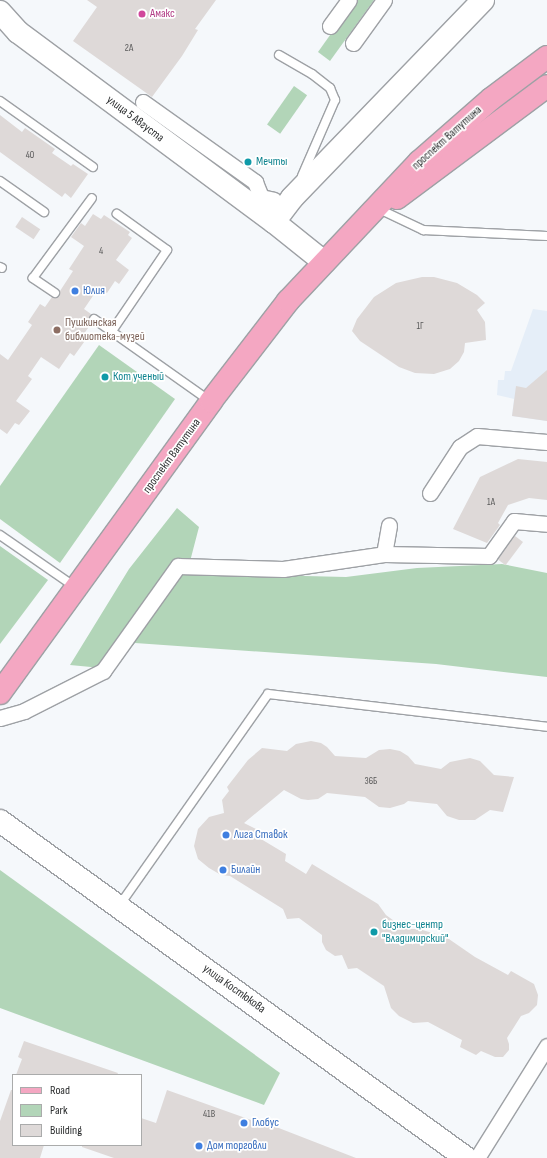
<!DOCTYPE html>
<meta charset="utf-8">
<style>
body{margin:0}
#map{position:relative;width:547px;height:1158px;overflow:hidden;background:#f5f8fb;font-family:"Sofia Sans Condensed",sans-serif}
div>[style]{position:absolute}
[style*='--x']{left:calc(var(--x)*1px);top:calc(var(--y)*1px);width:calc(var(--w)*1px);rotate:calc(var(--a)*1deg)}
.built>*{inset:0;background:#e5eef8}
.green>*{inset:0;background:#b2d5b8;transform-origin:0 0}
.building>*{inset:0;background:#ded9d8;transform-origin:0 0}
.roads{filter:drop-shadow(1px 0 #9ea1a5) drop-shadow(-1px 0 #9ea1a5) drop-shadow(0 1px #9ea1a5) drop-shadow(0 -1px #9ea1a5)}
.lane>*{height:8px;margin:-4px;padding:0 4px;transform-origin:4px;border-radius:4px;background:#fff}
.street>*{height:15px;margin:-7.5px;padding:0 7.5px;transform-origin:7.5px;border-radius:7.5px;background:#fff}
.secondary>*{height:22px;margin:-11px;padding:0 11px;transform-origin:11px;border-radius:11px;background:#fff}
.primary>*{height:22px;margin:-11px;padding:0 11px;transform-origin:11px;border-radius:11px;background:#f4a7c2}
.dots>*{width:11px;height:11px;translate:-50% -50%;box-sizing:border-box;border:2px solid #fff;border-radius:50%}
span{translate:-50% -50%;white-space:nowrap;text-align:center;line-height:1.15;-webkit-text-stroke:3.5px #fff;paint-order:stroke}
.number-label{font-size:10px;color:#585858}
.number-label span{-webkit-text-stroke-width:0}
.hotel-label{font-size:12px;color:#b23c85}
.left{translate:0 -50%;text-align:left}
.street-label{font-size:12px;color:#2b2d2e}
.culture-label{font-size:12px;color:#0d838f}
.shop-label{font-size:12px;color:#366cbe}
.education-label{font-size:12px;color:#785e54}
.legend{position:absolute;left:12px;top:1074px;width:130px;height:72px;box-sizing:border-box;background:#fff;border:1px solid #aaabab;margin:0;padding:5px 7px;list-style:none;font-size:12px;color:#2b2d2e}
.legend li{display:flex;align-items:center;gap:8px;height:20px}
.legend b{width:20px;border:1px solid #aaabab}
</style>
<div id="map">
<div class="built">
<i style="clip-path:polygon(533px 309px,547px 311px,547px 421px,512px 416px,514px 399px,497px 395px,498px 380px,504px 380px,505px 371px,511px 371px)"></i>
</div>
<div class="green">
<i style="clip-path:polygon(355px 0,374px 0,330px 61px,318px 52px)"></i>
<i style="left:294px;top:86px;width:16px;height:47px;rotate:35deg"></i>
<i style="clip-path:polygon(99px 345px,175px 399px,60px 563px,0 519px,0 486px)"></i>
<i style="clip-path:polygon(177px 508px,199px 527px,187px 573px,346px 577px,417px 568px,502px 564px,547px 573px,547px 677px,436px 664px,135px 643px,112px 669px,70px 665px,129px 569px)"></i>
<i style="clip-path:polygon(0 546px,48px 580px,0 644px)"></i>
<i style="clip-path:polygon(0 870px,280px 1073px,264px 1105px,0 1008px)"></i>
</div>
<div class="building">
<i style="clip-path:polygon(87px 0,216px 0,195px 29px,198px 30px,182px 56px,152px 97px,73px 41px,97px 7px)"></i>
<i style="clip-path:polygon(0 115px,22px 132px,25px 128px,55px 149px,52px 153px,71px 166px,73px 164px,88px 174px,71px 198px,65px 193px,62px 197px,0 152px)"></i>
<i style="clip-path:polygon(93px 214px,101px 219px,104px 215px,130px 232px,128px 235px,132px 238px,116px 260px,129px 270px,119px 284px,115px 281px,107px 293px,99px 287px,84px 309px,91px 314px,89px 319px,91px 324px,83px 335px,87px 338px,74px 356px,70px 353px,59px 369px,41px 357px,28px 376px,32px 379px,16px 401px,30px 411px,19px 425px,15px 423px,7px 434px,0 429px,0 354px,8px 360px,32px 325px,28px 322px,40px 304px,45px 307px,52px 297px,57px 298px,60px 296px,60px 291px,73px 271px,69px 269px,84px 246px,71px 237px,81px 223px,85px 226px)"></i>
<i style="left:22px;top:217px;width:22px;height:12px;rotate:34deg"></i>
<i style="clip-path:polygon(422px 277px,434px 277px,457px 283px,477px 295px,485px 303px,477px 310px,485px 322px,486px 340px,465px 343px,464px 352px,459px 361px,450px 369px,434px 374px,415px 373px,399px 367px,360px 341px,352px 331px,357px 319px,374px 297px,396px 283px)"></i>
<i style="clip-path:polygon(547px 370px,547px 421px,512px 416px,516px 386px,526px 388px)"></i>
<i style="clip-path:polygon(518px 459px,547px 462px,547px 500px,529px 498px,508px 505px,498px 523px,500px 525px,487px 543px,453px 529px,480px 477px)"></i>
<i style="left:515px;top:536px;width:10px;height:29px;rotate:37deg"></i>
<i style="clip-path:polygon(311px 741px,321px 743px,327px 747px,335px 756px,366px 758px,379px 750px,390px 749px,400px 751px,408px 756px,415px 764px,441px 769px,450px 762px,470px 758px,480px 761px,494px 775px,514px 777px,503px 812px,490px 810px,475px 820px,459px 820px,447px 816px,437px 804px,408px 801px,404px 804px,390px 808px,379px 807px,365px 797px,327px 793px,318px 799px,308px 800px,301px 799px,284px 790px,244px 823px,258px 830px,261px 839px,286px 854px,285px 861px,306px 874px,312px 864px,378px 904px,386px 915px,405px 929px,419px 929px,446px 937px,475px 957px,508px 975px,511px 971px,534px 984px,538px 995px,537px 1005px,529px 1013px,521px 1016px,507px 1038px,509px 1044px,509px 1050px,503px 1057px,495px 1057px,481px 1051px,476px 1055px,460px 1047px,462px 1040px,428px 1022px,413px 1023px,399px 1016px,391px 1008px,384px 986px,357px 968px,348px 969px,342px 955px,335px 956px,326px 950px,322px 942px,322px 935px,299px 918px,287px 919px,283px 909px,230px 876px,221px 875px,209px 868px,198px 859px,194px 846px,198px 829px,209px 817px,224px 813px,222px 800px,229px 791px,227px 787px,248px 760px,262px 748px,287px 751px,296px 744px)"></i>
<i style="clip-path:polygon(24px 1041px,118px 1073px,117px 1075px,16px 1075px,22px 1059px,18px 1057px)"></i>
<i style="clip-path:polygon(11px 1090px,13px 1090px,13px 1145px,44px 1145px,40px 1158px,0 1158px,0 1121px)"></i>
<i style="clip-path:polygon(167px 1090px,271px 1127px,271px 1125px,356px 1158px,114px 1158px,82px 1147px,82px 1145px,141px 1145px,141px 1118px,156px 1123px)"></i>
</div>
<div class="roads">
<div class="lane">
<i style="--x:279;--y:55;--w:38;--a:30"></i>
<i style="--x:312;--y:74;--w:23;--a:38"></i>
<i style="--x:330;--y:88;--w:13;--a:67"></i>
<i style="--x:335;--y:100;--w:83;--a:113.5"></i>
<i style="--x:0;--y:101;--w:114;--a:35.4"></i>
<i style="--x:0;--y:181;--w:54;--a:35.2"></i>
<i style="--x:381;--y:210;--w:47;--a:25.5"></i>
<i style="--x:423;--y:230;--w:124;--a:2.8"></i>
<i style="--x:0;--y:267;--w:2;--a:27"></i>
<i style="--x:55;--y:293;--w:27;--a:-146"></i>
<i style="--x:33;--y:278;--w:99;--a:-53.6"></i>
<i style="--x:94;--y:319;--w:142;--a:35.3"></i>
<i style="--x:112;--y:331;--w:98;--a:-55.8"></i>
<i style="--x:167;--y:250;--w:62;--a:-144.2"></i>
<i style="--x:0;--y:535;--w:91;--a:34.7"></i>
<i style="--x:119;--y:906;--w:259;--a:-54.9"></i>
<i style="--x:268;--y:694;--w:281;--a:6.7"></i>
</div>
<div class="street">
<i style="--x:330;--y:26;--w:32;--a:-54"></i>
<i style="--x:353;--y:43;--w:53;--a:-54.2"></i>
<i style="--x:143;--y:102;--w:138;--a:35.5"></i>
<i style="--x:255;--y:182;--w:16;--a:68"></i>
<i style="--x:261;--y:197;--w:13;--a:13"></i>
<i style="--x:430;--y:493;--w:55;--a:-56.9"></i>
<i style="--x:460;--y:447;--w:20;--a:-33"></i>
<i style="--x:477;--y:436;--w:70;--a:4.9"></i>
<i style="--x:384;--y:554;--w:105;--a:1.1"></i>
<i style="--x:489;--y:556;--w:43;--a:-54.5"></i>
<i style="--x:514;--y:521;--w:33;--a:5"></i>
<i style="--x:0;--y:718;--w:25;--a:-16"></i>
<i style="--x:24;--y:711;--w:89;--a:-26.9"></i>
<i style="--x:103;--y:671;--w:129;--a:-54.5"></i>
<i style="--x:178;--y:566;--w:105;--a:1.6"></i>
<i style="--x:283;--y:569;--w:102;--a:-8.4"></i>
<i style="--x:384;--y:554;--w:29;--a:-80"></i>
<i style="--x:477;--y:1158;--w:132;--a:-58"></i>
</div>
<div class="secondary">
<i style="--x:0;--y:12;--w:27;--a:48"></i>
<i style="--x:18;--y:32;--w:319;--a:36.6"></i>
<i style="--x:274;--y:222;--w:64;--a:38.7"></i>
<i style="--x:274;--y:222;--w:30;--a:-53"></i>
<i style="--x:292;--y:198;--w:275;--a:-46"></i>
<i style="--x:0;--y:821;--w:575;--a:35.87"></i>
</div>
<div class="primary">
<i style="--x:397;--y:198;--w:187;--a:-36.7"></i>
<i style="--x:0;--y:693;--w:360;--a:-54.1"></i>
<i style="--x:211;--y:401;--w:126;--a:-52.4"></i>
<i style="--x:288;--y:301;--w:191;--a:-46.7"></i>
<i style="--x:419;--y:162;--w:96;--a:-41.2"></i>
<i style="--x:491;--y:99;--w:70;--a:-36.9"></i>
</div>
</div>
<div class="dots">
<i style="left:142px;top:14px;background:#d1479c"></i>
<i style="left:248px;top:162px;background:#0f9aa8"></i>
<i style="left:75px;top:291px;background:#3f7fe0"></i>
<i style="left:57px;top:330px;background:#8d6e63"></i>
<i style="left:105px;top:377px;background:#0f9aa8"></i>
<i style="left:226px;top:835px;background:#3f7fe0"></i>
<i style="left:223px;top:870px;background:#3f7fe0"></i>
<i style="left:374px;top:932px;background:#0f9aa8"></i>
<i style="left:244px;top:1123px;background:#3f7fe0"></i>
<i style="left:199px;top:1146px;background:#3f7fe0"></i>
</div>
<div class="number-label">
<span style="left:129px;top:49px">2А</span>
<span style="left:30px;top:156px">40</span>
<span style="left:101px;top:252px">4</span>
<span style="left:420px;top:327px">1Г</span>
<span style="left:491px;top:503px">1А</span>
<span style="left:371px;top:782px">36Б</span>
<span style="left:209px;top:1115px">41В</span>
</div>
<div class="hotel-label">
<span class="left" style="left:150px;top:14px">Амакс</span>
</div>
<div class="street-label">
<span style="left:135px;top:119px;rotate:37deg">улица 5 Августа</span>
<span style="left:447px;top:138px;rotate:-42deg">проспект Ватутина</span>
<span style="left:172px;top:456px;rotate:-54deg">проспект Ватутина</span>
<span style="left:234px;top:989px;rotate:36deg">улица Костюкова</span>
</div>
<div class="culture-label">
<span class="left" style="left:256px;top:162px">Мечты</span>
<span class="left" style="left:113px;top:377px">Кот ученый</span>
<span class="left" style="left:382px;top:932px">бизнес-центр<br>"Владимирский"</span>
</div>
<div class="shop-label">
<span class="left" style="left:83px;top:291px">Юлия</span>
<span class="left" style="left:234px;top:835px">Лига Ставок</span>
<span class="left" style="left:231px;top:870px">Билайн</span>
<span class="left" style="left:252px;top:1123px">Глобус</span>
<span class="left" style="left:207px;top:1146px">Дом торговли</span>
</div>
<div class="education-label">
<span class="left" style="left:65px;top:330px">Пушкинская<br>библиотека-музей</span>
</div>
<ul class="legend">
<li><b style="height:5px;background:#f4a7c2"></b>Road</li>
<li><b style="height:11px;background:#b2d5b8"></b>Park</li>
<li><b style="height:11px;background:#ded9d8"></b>Building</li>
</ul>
</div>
